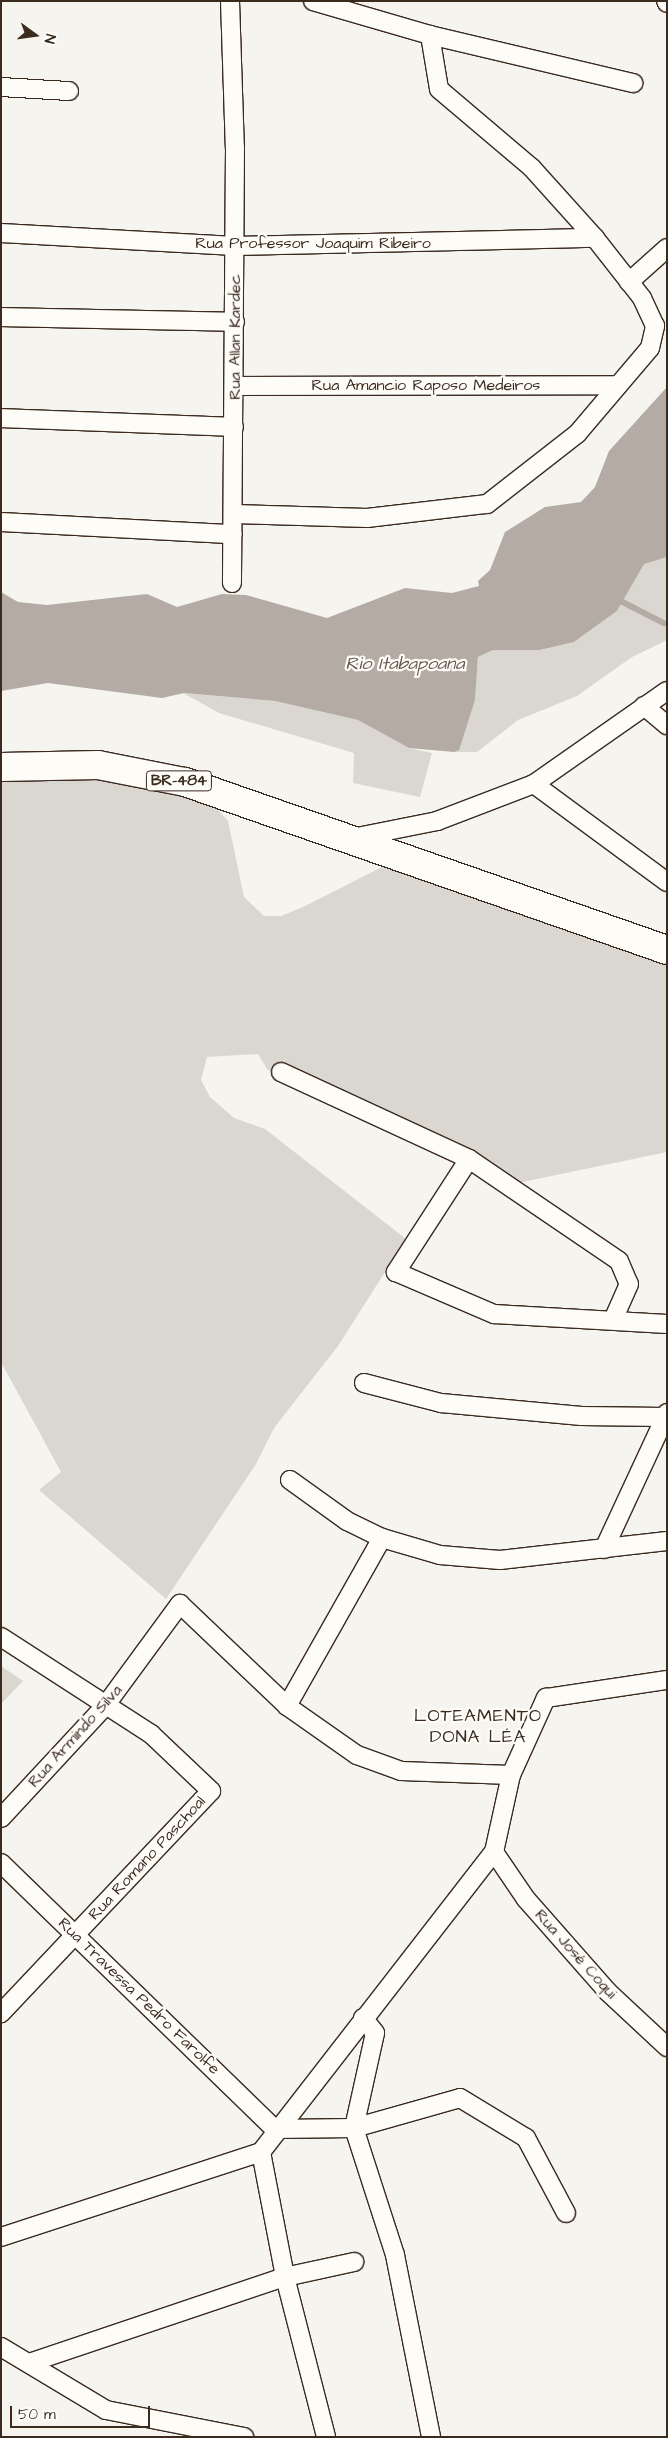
<!DOCTYPE html>
<meta charset="utf-8">
<style>
body{margin:0}
#map{position:relative;width:668px;height:2438px;overflow:hidden;background:#f5f4ee;font-family:"Architects Daughter",sans-serif}
div>[style]{position:absolute}
[style*='--x']{left:calc(var(--x)*1px);top:calc(var(--y)*1px);width:calc(var(--w)*1px);rotate:calc(var(--a)*1deg)}
.green>*{inset:0;background:#dad6d0}
.water>*{inset:0;background:#b4aca4}
.stream>*{height:5.5px;margin:-2.75px;padding:0 2.75px;transform-origin:2.75px;border-radius:2.75px;background:#b4aca4}
.roads{filter:drop-shadow(1px 0 #3b2a1e) drop-shadow(-1px 0 #3b2a1e) drop-shadow(0 1px #3b2a1e) drop-shadow(0 -1px #3b2a1e)}
.minor>*{height:18px;margin:-9px;padding:0 9px;transform-origin:9px;border-radius:9px;background:#fdfcf7}
.primary>*{height:28px;margin:-14px;padding:0 14px;transform-origin:14px;border-radius:14px;background:#fdfcf7}
span{translate:-50% -50%;white-space:nowrap;text-align:center;line-height:1.15;-webkit-text-stroke:4.5px #fdfcf7;paint-order:stroke}
.shield-label span{padding:1px 4px;background:#fdfcf7;border:1px solid;border-radius:4px;-webkit-text-stroke-width:0}
.shield-label{font-size:15px;color:#3b2a1e;font-weight:700}
.street-label{font-size:16px;color:#3b2a1e}
.water-label{font-size:18px;color:#65584d;font-style:italic}
.neighbourhood-label{font-size:18px;color:#3b2a1e;letter-spacing:1px}
.frame{position:absolute;inset:0;border:2px solid #3b2a1e;pointer-events:none}
.north{position:absolute;left:10px;top:10px;width:50px;height:50px;-webkit-text-stroke:4px #fdfcf7;paint-order:stroke;rotate:104deg;font-size:14px;font-weight:700;line-height:20px;text-align:center;color:#3b2a1e}
.north::after{content:'';display:block;margin:auto;width:18px;height:22px;background:#3b2a1e;clip-path:polygon(50% 0,100% 100%,50% 72%,0 100%)}
.scale{position:absolute;left:10px;top:2406px;width:140px;height:22px;box-sizing:border-box;border:2px solid #3b2a1e;border-top:0;padding-left:6px;font-size:15px;line-height:18px;white-space:nowrap;color:#3b2a1e;-webkit-text-stroke:4px #fdfcf7;paint-order:stroke}
</style>
<div id="map">
<div class="green">
<i style="clip-path:polygon(667px 557px,667px 640px,632px 657px,577px 696px,518px 720px,477px 752px,454px 752px,475px 700px,478px 657px,493px 650px,540px 650px,574px 642px,617px 611px,644px 563px)"></i>
<i style="clip-path:polygon(183px 693px,275px 701px,358px 720px,409px 748px,432px 753px,420px 797px,353px 783px,354px 753px,219px 713px)"></i>
<i style="clip-path:polygon(1px 768px,198px 787px,228px 821px,244px 897px,264px 916px,281px 916px,303px 907px,394px 861px,667px 951px,667px 1152px,508px 1185px,291px 1084px,267px 1069px,258px 1054px,207px 1057px,201px 1080px,210px 1097px,234px 1118px,265px 1129px,406px 1239px,338px 1346px,274px 1428px,256px 1464px,166px 1599px,39px 1490px,61px 1472px,1px 1362px)"></i>
<i style="clip-path:polygon(1px 1666px,23px 1681px,1px 1704px)"></i>
</div>
<div class="water">
<i style="clip-path:polygon(667px 387px,667px 557px,644px 564px,617px 611px,574px 642px,540px 650px,493px 650px,478px 657px,475px 700px,459px 750px,454px 752px,409px 748px,358px 720px,275px 701px,184px 693px,162px 698px,48px 683px,1px 691px,1px 592px,18px 602px,47px 605px,147px 594px,177px 607px,222px 594px,246px 595px,327px 618px,405px 588px,452px 593px,479px 586px,478px 581px,490px 570px,505px 532px,545px 507px,581px 502px,595px 487px,609px 451px)"></i>
</div>
<div class="stream">
<i style="--x:617;--y:599;--w:53;--a:27.1"></i>
</div>
<div class="roads">
<div class="minor">
<i style="--x:230;--y:1;--w:147;--a:88.1"></i>
<i style="--x:235;--y:148;--w:435;--a:90.4"></i>
<i style="--x:313;--y:1;--w:122;--a:16.2"></i>
<i style="--x:430;--y:35;--w:209;--a:13.3"></i>
<i style="--x:666;--y:1;--w:2;--a:63"></i>
<i style="--x:1;--y:87;--w:68;--a:3.4"></i>
<i style="--x:1;--y:233;--w:234;--a:3.2"></i>
<i style="--x:235;--y:246;--w:360;--a:-1.3"></i>
<i style="--x:629;--y:282;--w:51;--a:-41.8"></i>
<i style="--x:1;--y:317;--w:234;--a:1.2"></i>
<i style="--x:234;--y:386;--w:384;--a:-0.1"></i>
<i style="--x:1;--y:418;--w:233;--a:2.2"></i>
<i style="--x:234;--y:514;--w:133;--a:1.7"></i>
<i style="--x:367;--y:518;--w:121;--a:-6.7"></i>
<i style="--x:487;--y:504;--w:114;--a:-37.9"></i>
<i style="--x:577;--y:434;--w:113;--a:-49.7"></i>
<i style="--x:650;--y:348;--w:23;--a:-77"></i>
<i style="--x:655;--y:326;--w:31;--a:-115"></i>
<i style="--x:642;--y:298;--w:76;--a:-128.1"></i>
<i style="--x:595;--y:238;--w:94;--a:-132"></i>
<i style="--x:532;--y:168;--w:122;--a:-139.7"></i>
<i style="--x:439;--y:89;--w:55;--a:-99.5"></i>
<i style="--x:1;--y:522;--w:232;--a:3"></i>
<i style="--x:644;--y:706;--w:30;--a:40"></i>
<i style="--x:534;--y:784;--w:165;--a:36.4"></i>
<i style="--x:352;--y:838;--w:87;--a:-11.3"></i>
<i style="--x:437;--y:821;--w:104;--a:-20.9"></i>
<i style="--x:534;--y:784;--w:162;--a:-35"></i>
<i style="--x:281;--y:1072;--w:207;--a:24.8"></i>
<i style="--x:469;--y:1159;--w:181;--a:34.2"></i>
<i style="--x:619;--y:1261;--w:25;--a:67"></i>
<i style="--x:629;--y:1284;--w:37;--a:114"></i>
<i style="--x:469;--y:1159;--w:135;--a:122.9"></i>
<i style="--x:396;--y:1272;--w:107;--a:23.2"></i>
<i style="--x:494;--y:1314;--w:173;--a:3.3"></i>
<i style="--x:364;--y:1383;--w:80;--a:14.6"></i>
<i style="--x:441;--y:1403;--w:141;--a:5.3"></i>
<i style="--x:581;--y:1416;--w:84;--a:0.7"></i>
<i style="--x:290;--y:1480;--w:70;--a:35.7"></i>
<i style="--x:347;--y:1521;--w:39;--a:26"></i>
<i style="--x:382;--y:1538;--w:60;--a:16.3"></i>
<i style="--x:440;--y:1555;--w:60;--a:4.8"></i>
<i style="--x:500;--y:1560;--w:168;--a:-6.5"></i>
<i style="--x:604;--y:1549;--w:150;--a:-65.1"></i>
<i style="--x:1;--y:1637;--w:179;--a:32.9"></i>
<i style="--x:151;--y:1734;--w:83;--a:43.5"></i>
<i style="--x:211;--y:1791;--w:306;--a:133.4"></i>
<i style="--x:287;--y:1706;--w:193;--a:-60.5"></i>
<i style="--x:1;--y:1818;--w:153;--a:-47.1"></i>
<i style="--x:105;--y:1706;--w:127;--a:-53.7"></i>
<i style="--x:180;--y:1604;--w:148;--a:43.6"></i>
<i style="--x:287;--y:1706;--w:85;--a:35"></i>
<i style="--x:357;--y:1755;--w:47;--a:20"></i>
<i style="--x:401;--y:1771;--w:110;--a:2.1"></i>
<i style="--x:494;--y:1852;--w:57;--a:55.8"></i>
<i style="--x:526;--y:1899;--w:124;--a:48.6"></i>
<i style="--x:608;--y:1992;--w:81;--a:43"></i>
<i style="--x:1;--y:1863;--w:382;--a:44.2"></i>
<i style="--x:275;--y:2129;--w:79;--a:-0.7"></i>
<i style="--x:354;--y:2128;--w:110;--a:-15.8"></i>
<i style="--x:460;--y:2098;--w:77;--a:31.2"></i>
<i style="--x:526;--y:2138;--w:85;--a:61.9"></i>
<i style="--x:363;--y:2018;--w:19;--a:51"></i>
<i style="--x:375;--y:2033;--w:97;--a:102.5"></i>
<i style="--x:354;--y:2128;--w:133;--a:72.1"></i>
<i style="--x:395;--y:2255;--w:186;--a:78.8"></i>
<i style="--x:261;--y:2152;--w:127;--a:79.1"></i>
<i style="--x:285;--y:2277;--w:165;--a:75.6"></i>
<i style="--x:1;--y:2237;--w:274;--a:-18.1"></i>
<i style="--x:261;--y:2152;--w:380;--a:-52.2"></i>
<i style="--x:494;--y:1852;--w:79;--a:-77.6"></i>
<i style="--x:511;--y:1775;--w:85;--a:-65.6"></i>
<i style="--x:546;--y:1698;--w:122;--a:-8.5"></i>
<i style="--x:1;--y:2347;--w:122;--a:31"></i>
<i style="--x:106;--y:2410;--w:141;--a:11.1"></i>
<i style="--x:32;--y:2362;--w:267;--a:-18.6"></i>
<i style="--x:285;--y:2277;--w:71;--a:-12.3"></i>
</div>
<div class="primary">
<i style="--x:1;--y:767;--w:97;--a:-1.2"></i>
<i style="--x:98;--y:765;--w:89;--a:11.1"></i>
<i style="--x:185;--y:782;--w:510;--a:19.22"></i>
</div>
</div>
<div class="shield-label">
<span style="left:179px;top:781px">BR-484</span>
</div>
<div class="street-label">
<span style="left:313px;top:243px">Rua Professor Joaquim Ribeiro</span>
<span style="left:235px;top:337px;rotate:-90deg">Rua Allan Kardec</span>
<span style="left:426px;top:385px">Rua Amancio Raposo Medeiros</span>
<span style="left:75px;top:1736px;rotate:-48deg">Rua Armindo Silva</span>
<span style="left:147px;top:1858px;rotate:-47deg">Rua Romano Paschoal</span>
<span style="left:576px;top:1954px;rotate:48deg">Rua José Coqui</span>
<span style="left:139px;top:1996px;rotate:44deg">Rua Travessa Pedro Farolfe</span>
</div>
<div class="water-label">
<span style="left:405px;top:664px">Rio Itabapoana</span>
</div>
<div class="neighbourhood-label">
<span style="left:478px;top:1727px">LOTEAMENTO<br>DONA LÉA</span>
</div>
<div class="frame"></div>
<div class="north">N</div>
<div class="scale">50 m</div>
</div>
